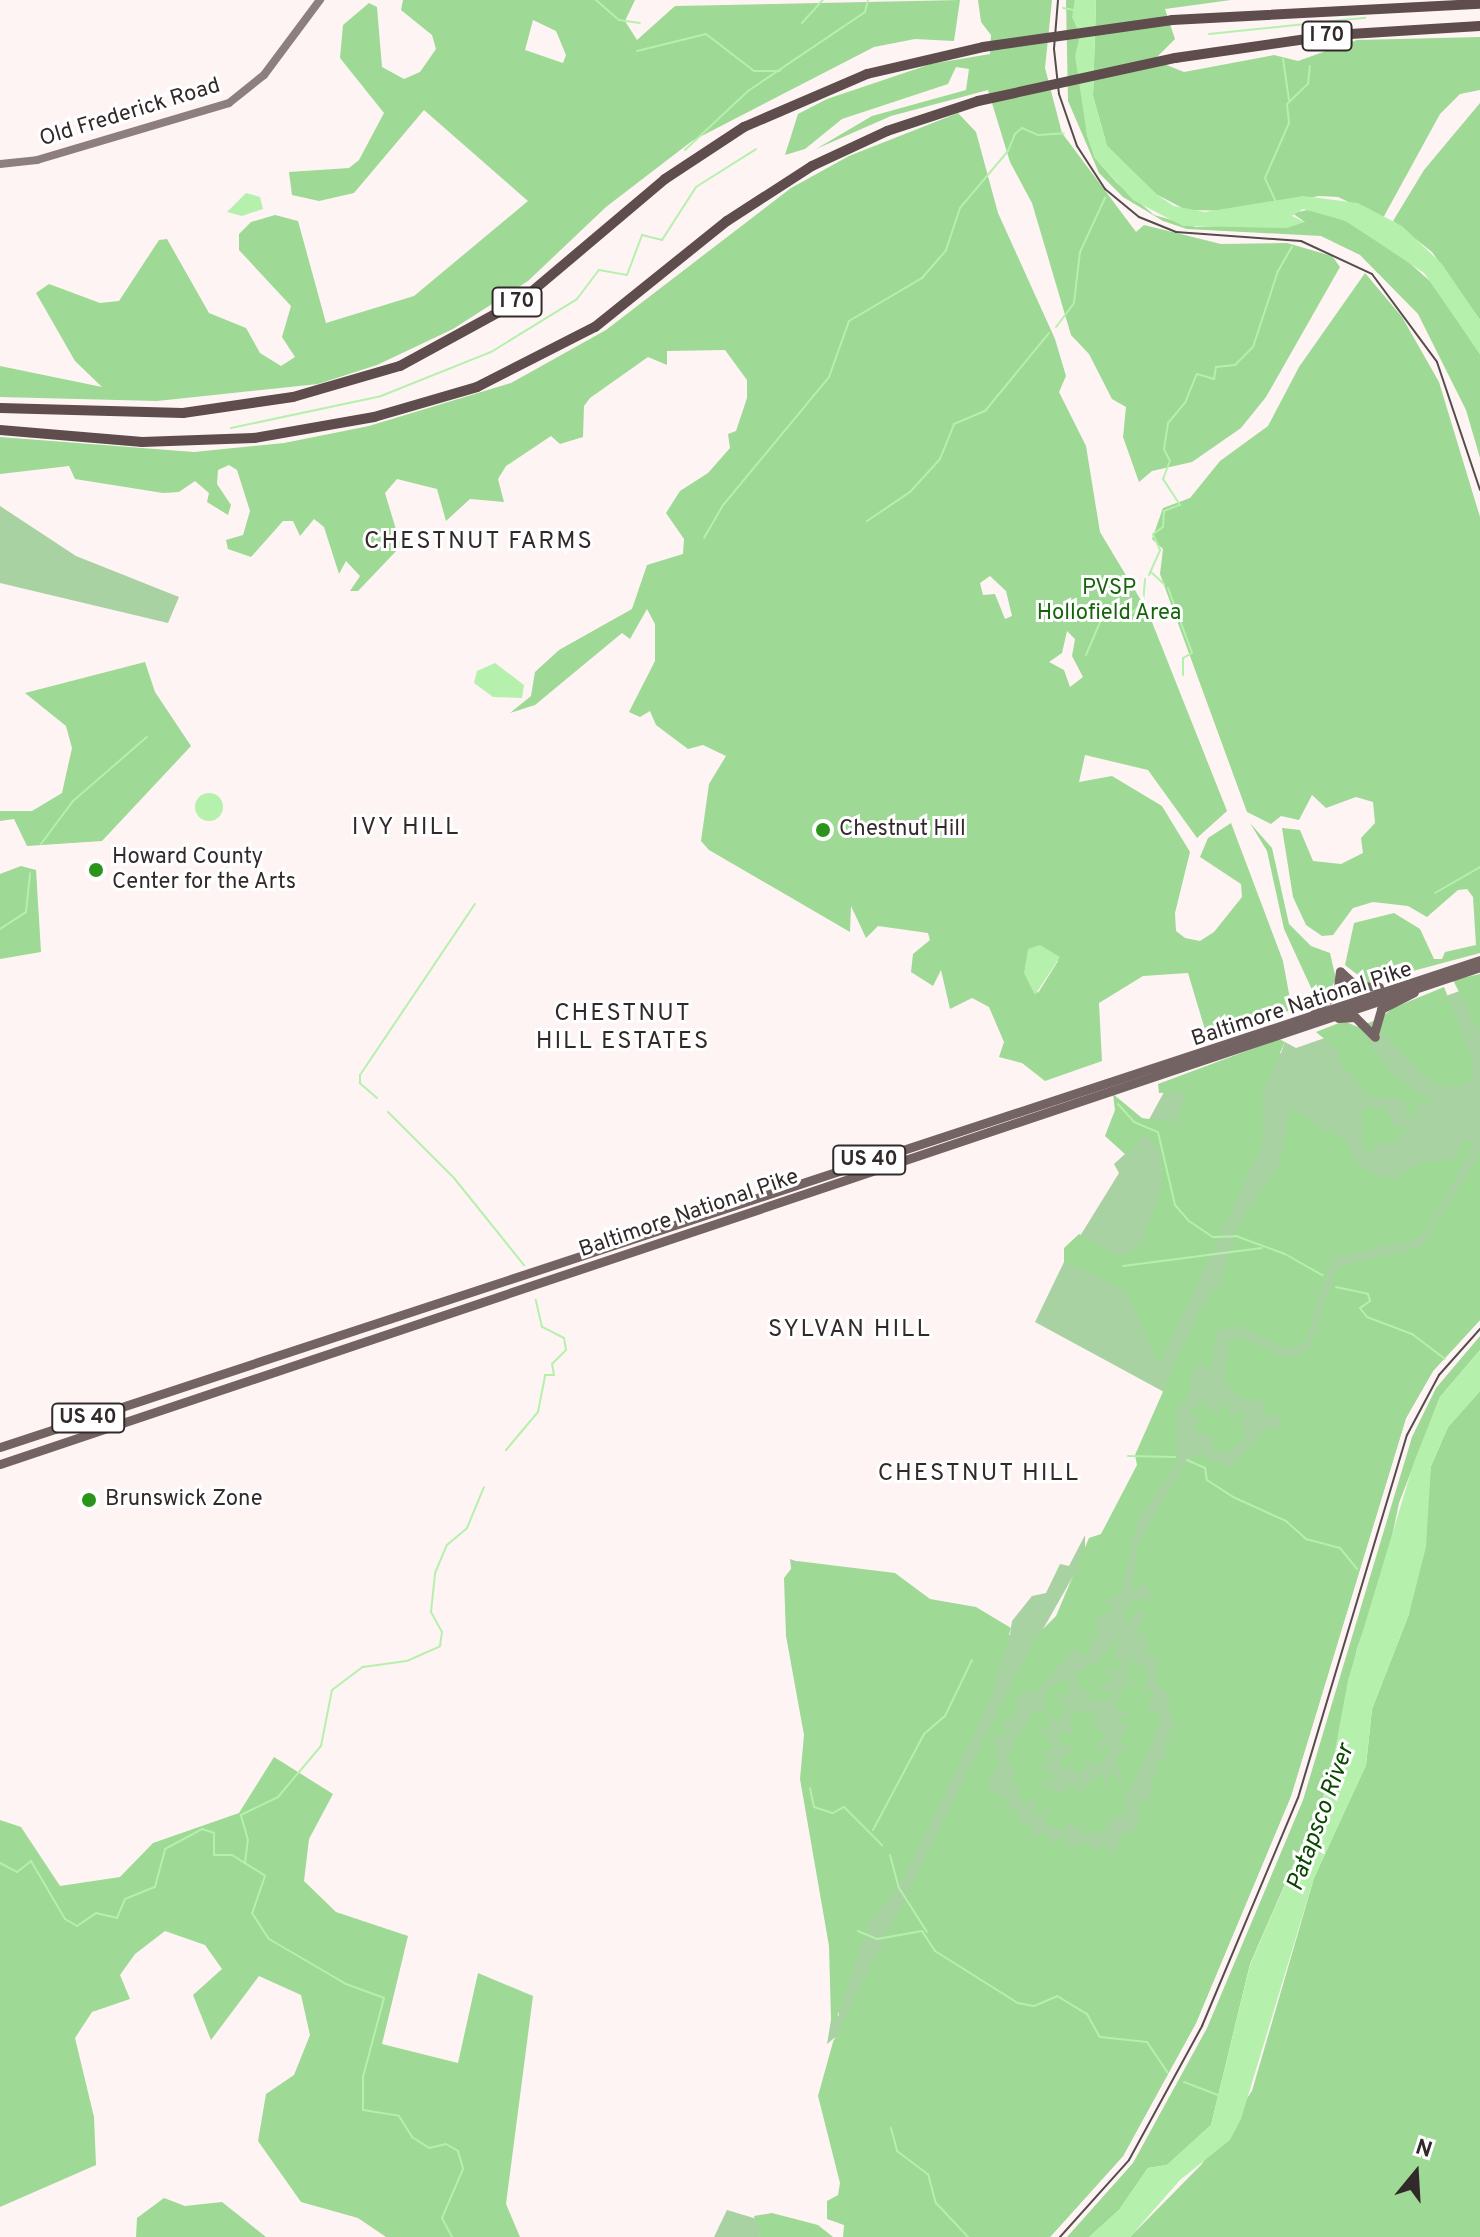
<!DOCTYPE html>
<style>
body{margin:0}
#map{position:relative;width:1480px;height:2237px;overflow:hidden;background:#fef4f4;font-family:Overpass,sans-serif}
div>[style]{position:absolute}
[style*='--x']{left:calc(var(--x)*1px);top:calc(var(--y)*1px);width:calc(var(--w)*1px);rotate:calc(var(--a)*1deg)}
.green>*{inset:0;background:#a8d2a2}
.forest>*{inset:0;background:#9ed995}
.water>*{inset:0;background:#b5f1ac}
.round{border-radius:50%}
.stream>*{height:2px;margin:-1px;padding:0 1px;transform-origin:1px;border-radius:1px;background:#b5f1ac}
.secondary>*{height:8px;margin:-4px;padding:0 4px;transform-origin:4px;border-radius:4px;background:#8d7e7f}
.primary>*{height:9px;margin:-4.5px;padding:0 4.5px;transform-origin:4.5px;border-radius:4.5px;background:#746363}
.highway>*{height:10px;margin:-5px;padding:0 5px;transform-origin:5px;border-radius:5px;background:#5f4c4c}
.rail>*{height:2px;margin:-1px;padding:0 1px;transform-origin:1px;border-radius:1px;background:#554c4c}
.highway-bridge>*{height:10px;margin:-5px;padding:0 5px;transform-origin:5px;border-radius:5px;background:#5f4c4c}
.dots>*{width:22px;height:22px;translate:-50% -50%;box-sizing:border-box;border:4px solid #fff;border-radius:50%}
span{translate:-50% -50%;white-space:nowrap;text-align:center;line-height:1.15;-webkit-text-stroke:6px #fff;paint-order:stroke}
.shield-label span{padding:2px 6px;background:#fff;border:2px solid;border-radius:6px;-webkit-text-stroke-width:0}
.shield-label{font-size:20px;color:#322a2a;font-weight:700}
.street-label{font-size:22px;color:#322a2a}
.park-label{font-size:22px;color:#16650a}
.poi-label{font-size:22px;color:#322a2a}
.left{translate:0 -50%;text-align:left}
.neighbourhood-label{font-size:24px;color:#322a2a;letter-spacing:2px}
.water-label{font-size:24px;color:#094601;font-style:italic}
.north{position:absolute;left:1376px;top:2133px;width:80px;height:80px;-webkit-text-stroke:6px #fff;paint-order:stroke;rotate:18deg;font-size:22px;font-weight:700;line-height:32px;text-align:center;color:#322a2a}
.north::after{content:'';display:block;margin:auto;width:28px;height:36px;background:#322a2a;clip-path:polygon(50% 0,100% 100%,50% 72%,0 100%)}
</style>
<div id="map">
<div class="green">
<i style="clip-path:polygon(0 506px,76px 556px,179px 597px,168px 623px,0 583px)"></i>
<i style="clip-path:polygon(1480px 984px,1480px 1320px,1433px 1371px,1406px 1418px,1291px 1796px,1196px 2023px,1123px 2156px,1050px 2237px,838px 2035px,827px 2044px,831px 2020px,839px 2015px,790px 1559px,1010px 1635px,1012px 1621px,1032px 1596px,1046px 1593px,1060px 1564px,1069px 1566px,1085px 1535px,1085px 1555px,1042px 1631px,1061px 1652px,1177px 1399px,1035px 1322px,1064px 1262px,1119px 1173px,1114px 1164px,1135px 1145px,1169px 1083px,1281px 1053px,1285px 1042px,1296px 1048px)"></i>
<i style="clip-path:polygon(727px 2210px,757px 2219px,760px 2237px,714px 2237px)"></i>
</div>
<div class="forest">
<i style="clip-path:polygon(evenodd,403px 0,635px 0,625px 21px,637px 40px,675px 6px,960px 0,954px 41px,915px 39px,874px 47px,692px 141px,606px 207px,528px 281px,453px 329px,377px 365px,318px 384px,157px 401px,0 397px,0 366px,102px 387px,75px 361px,36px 293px,49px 284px,100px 303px,119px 301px,159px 240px,167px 239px,209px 313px,246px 328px,260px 353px,281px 366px,295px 357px,282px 337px,291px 306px,239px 250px,239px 234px,251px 222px,275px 215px,298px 221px,326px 323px,414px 296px,528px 201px,424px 110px,354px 193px,319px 201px,292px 195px,289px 172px,349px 168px,359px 160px,384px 113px,340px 58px,343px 25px,369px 3px,377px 7px,382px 67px,404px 79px,420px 72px,436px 49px,432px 35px,401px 10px,403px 0,533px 20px,556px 31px,566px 55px,563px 63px,525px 50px,533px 20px)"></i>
<i style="clip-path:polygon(978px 0,1052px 0,1045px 68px,1062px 133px,1136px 232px,1144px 225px,1221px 244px,1287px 243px,1332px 256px,1340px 267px,1266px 397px,1241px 428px,1192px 462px,1152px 471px,1139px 482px,1123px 437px,1126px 407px,1112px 399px,1089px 354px,1071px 335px,1032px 203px,1010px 162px,988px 90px,891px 116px,816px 149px,872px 116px,966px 90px,969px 69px,956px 67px,948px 84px,842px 119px,805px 149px,785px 155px,798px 114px,827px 99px,931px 64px,990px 54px,991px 35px,981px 22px)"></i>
<i style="clip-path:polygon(1066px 0,1075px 0,1073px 17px,1080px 35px,1087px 135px,1095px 158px,1117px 183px,1154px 215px,1196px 227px,1305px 222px,1292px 213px,1313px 209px,1346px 221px,1404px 258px,1432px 283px,1480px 354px,1480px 458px,1466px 410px,1418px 314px,1360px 255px,1321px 236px,1187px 229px,1163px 221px,1123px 197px,1099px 173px,1068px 101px)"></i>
<i style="clip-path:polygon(1096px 0,1231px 0,1165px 9px,1175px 39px,1154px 60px,1184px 72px,1274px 55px,1298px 61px,1357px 40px,1480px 37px,1480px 90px,1460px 94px,1440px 114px,1383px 218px,1338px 197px,1319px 196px,1239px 211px,1186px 210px,1156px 194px,1107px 146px,1093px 96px)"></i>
<i style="clip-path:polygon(1480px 103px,1480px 320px,1432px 252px,1393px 221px,1424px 170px)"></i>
<i style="clip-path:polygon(evenodd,958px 113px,976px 132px,998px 213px,1055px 339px,1066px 376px,1059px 392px,1086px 446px,1100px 532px,1148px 612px,1227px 811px,1197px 838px,1148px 770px,1085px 755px,1079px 782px,1112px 776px,1162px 806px,1190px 852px,1175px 913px,1176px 931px,1185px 938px,1200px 941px,1214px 932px,1242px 897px,1241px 884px,1200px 857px,1208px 838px,1231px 823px,1283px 961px,1292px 1010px,1206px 1033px,1188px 973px,1143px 976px,1099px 1003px,1102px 1061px,1045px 1081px,1022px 1063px,999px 1057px,1004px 1042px,989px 1007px,972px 998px,950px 1009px,941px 970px,933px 986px,911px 972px,913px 954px,930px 940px,928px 933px,878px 926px,866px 938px,851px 906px,850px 932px,709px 850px,701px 841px,709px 784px,726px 756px,703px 745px,688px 749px,656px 725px,650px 711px,640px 717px,629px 712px,655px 661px,655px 624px,647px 609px,630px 639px,622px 633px,535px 705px,510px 713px,531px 696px,535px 672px,559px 650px,632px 609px,647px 565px,683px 554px,684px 539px,666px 513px,680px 491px,708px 473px,730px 448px,728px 434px,736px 431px,747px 398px,747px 380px,725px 350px,667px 351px,667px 365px,648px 357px,590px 398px,584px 406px,583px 437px,560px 444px,551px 436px,506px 466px,498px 479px,504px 502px,470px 499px,446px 521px,437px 489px,397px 479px,385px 493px,401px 546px,358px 591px,350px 591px,360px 576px,346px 561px,339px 574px,324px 527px,314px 519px,300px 536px,293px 521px,283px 521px,251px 557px,228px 549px,226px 540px,243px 535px,250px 511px,237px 470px,229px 465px,218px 470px,217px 484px,231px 505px,228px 515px,207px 502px,209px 493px,195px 481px,179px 492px,163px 493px,75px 479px,69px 466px,0 474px,0 437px,194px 452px,284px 443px,369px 426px,511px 383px,606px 330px,791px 188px,849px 156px,958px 113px,990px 576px,1006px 591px,1012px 616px,1005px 619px,995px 594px,983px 595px,980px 583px,990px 576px,958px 113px,1067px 631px,1075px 639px,1072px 656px,1083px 677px,1070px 687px,1064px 670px,1049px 662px,1062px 653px,1067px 631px,958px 113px,1029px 954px,1058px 961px,1038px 993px,1025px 968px,1029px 954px)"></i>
<i style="clip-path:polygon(1365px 273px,1402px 317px,1439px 382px,1480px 517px,1480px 953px,1368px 983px,1345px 965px,1354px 923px,1394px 913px,1420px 929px,1434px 959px,1442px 959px,1445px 952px,1476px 945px,1473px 897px,1467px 889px,1458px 890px,1427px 917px,1408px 906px,1373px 902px,1353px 908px,1333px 935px,1322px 936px,1306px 925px,1293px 897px,1282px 828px,1300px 830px,1313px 861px,1341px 864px,1363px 853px,1361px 838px,1375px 823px,1373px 802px,1356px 797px,1326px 808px,1312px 795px,1299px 820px,1281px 816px,1271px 824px,1247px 812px,1160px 574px,1163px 549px,1152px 539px,1163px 508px,1190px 498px,1220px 461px,1268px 426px,1299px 367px)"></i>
<i style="clip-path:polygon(145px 662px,155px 692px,191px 746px,102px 841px,27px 846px,14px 819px,0 821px,0 811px,32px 811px,62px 793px,72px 748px,66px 726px,25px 693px)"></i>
<i style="clip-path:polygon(1250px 823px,1272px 848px,1289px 924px,1311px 946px,1330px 953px,1336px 979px,1326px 997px,1308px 999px,1313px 992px,1284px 929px,1267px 851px)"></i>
<i style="clip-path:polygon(21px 866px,36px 870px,41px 952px,0 959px,0 874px)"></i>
<i style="clip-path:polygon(1480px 974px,1480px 1034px,1453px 980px)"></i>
<i style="clip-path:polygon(1444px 987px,1473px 1060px,1472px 1080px,1452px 1088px,1430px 1082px,1379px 1030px,1380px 1018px,1393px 1008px)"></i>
<i style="clip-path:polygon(1344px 1021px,1360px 1028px,1388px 1070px,1433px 1103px,1416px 1103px,1416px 1115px,1408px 1117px,1404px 1098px,1369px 1097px,1342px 1065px,1338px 1050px,1316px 1032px)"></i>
<i style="clip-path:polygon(1279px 1039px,1285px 1042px,1263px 1090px,1263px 1143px,1159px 1365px,1126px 1290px,1064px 1262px,1064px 1248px,1079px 1234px,1117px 1256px,1132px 1252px,1143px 1241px,1163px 1180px,1159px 1151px,1146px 1134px,1126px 1155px,1105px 1136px,1115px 1110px,1113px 1094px,1142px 1118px,1177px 1123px,1186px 1092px,1159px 1093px,1158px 1084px)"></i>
<i style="clip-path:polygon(1290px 1108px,1347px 1142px,1356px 1163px,1377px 1176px,1394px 1179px,1418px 1164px,1456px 1158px,1463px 1140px,1475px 1143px,1427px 1230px,1413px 1240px,1332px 1258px,1304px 1343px,1285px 1349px,1244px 1327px,1227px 1326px,1215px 1335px,1212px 1370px,1198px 1363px,1191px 1374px,1189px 1396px,1177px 1410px,1177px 1464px,1137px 1522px,1120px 1594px,1102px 1601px,1115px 1607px,1095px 1621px,1099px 1636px,1091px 1638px,1091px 1651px,1080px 1655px,1073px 1648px,1036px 1693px,1018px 1693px,1014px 1719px,1004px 1721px,1006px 1734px,994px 1737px,998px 1763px,987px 1787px,1010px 1802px,1006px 1807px,1018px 1811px,1018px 1823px,1033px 1826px,1032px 1836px,1048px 1833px,1051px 1845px,1062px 1836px,1073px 1848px,1086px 1842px,1095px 1851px,1107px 1842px,1107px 1852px,1115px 1854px,1121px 1835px,1136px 1831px,1140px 1798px,1146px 1801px,1153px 1791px,1150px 1776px,1158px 1776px,1153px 1761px,1163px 1763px,1167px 1751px,1161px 1743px,1171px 1741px,1168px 1730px,1178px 1730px,1166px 1704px,1172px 1698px,1155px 1682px,1159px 1663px,1148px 1652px,1144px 1632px,1135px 1634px,1146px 1615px,1138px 1611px,1127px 1623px,1123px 1616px,1130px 1602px,1157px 1596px,1142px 1583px,1132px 1595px,1138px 1543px,1183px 1467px,1197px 1455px,1232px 1467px,1267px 1428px,1282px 1426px,1280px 1418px,1262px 1413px,1267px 1399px,1250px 1402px,1224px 1385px,1228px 1343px,1238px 1336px,1284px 1357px,1308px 1351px,1337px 1267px,1421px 1247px,1480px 1153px,1480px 1320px,1433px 1371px,1406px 1418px,1291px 1796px,1196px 2023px,1123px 2156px,1050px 2237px,843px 2237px,844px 2225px,827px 2219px,827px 2201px,838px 2195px,840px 2183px,818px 2096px,833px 2042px,1036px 1636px,1056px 1616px,1089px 1538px,1101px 1534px,1137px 1465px,1135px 1455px,1199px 1310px,1218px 1286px,1239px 1223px,1279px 1164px)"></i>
<i style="clip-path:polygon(1362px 1108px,1386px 1109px,1394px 1125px,1408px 1130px,1387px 1145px,1376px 1139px,1371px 1156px,1362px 1146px)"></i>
<i style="clip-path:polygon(1480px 1336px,1480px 1350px,1440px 1397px,1399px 1503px,1384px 1574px,1357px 1649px,1329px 1783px,1250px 1964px,1211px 2125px,1167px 2165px,1148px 2168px,1119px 2210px,1089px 2237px,1067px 2237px,1133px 2163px,1207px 2028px,1303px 1800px,1412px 1437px,1436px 1388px)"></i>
<i style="clip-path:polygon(1480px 1391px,1480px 2237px,1130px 2237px,1201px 2165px,1252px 2091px,1314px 1878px,1366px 1765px,1372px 1709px,1409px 1614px,1431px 1466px,1448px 1427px)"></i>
<i style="clip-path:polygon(1227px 1401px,1230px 1417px,1246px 1411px,1240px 1423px,1245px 1438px,1228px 1452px,1214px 1451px,1212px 1435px,1196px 1432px,1198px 1419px,1189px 1411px,1200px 1403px,1219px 1414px)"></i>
<i style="clip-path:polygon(797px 1561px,895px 1573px,930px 1599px,976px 1607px,1011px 1628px,988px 1705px,903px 1879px,869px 1925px,836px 2020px,831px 2020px,829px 1946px,800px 1779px,804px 1735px,786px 1636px,784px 1578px)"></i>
<i style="clip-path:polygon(1121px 1634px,1114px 1656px,1122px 1659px,1121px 1670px,1108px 1669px,1105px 1674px,1115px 1679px,1098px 1688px,1114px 1693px,1107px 1702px,1081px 1702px,1093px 1696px,1078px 1686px,1075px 1673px,1098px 1662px)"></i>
<i style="clip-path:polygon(1133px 1651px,1135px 1668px,1141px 1662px,1148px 1676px,1141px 1695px,1151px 1688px,1153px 1693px,1147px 1717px,1158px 1708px,1161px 1721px,1123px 1804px,1128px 1808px,1110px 1820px,1104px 1832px,1083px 1834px,1085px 1825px,1077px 1829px,1066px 1819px,1065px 1831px,1045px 1824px,1049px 1809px,1033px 1817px,1037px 1799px,1025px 1804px,1011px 1779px,1015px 1767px,1007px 1761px,1015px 1741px,1033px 1712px,1048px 1710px,1041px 1700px,1052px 1685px,1068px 1679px,1068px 1696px,1057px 1694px,1065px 1706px,1061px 1717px,1058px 1721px,1047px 1714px,1052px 1734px,1037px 1725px,1052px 1745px,1052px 1752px,1039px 1749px,1052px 1761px,1041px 1766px,1058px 1778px,1039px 1781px,1062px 1795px,1068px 1779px,1068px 1791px,1079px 1780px,1078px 1793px,1100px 1774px,1108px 1787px,1110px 1767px,1117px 1780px,1123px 1779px,1116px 1760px,1119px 1753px,1129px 1753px,1120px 1739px,1130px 1725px,1116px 1719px,1130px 1716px,1114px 1707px,1126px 1682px,1137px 1685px,1126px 1676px)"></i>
<i style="clip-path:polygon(1077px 1709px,1104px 1720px,1090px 1720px,1105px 1738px,1093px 1749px,1102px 1751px,1108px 1742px,1112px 1749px,1097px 1766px,1083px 1760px,1086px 1769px,1073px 1773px,1073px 1761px,1064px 1769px,1060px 1761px,1073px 1747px,1067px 1743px,1062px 1749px,1058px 1741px,1062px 1730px,1076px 1738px,1069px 1722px)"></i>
<i style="clip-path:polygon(274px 1757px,333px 1794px,309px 1839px,304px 1881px,336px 1912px,408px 1936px,382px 2044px,458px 2063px,478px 1973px,533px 1996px,506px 2204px,520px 2237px,386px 2237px,358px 2218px,301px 2202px,258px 2141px,266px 2094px,294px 2075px,310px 2035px,301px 1995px,259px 1976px,211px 2040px,193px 1995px,222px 1969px,205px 1945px,165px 1931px,135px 1954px,120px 1975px,130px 1999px,92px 2012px,75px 2038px,94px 2117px,96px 2165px,0 2207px,0 1820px,21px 1827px,60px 1886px,120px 1877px,153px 1843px,239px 1813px)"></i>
<i style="clip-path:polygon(164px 2198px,185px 2206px,222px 2202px,266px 2237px,136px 2237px,137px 2218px)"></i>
<i style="clip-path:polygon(772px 2213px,818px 2225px,833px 2237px,760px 2237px,754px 2216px)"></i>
</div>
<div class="water">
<i style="clip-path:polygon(1075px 0,1096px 0,1093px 96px,1107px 146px,1156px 194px,1174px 206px,1205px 212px,1303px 196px,1358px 203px,1402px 226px,1442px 264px,1480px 320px,1480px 354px,1424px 273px,1346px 221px,1303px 209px,1292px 216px,1305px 222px,1287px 228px,1183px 226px,1133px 200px,1095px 158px,1087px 135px,1075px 56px,1080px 35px,1072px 17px)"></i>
<i style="clip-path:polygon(246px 193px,260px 197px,263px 209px,242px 216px,227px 212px)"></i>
<i style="clip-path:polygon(495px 663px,524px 685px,522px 698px,493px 697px,474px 683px,477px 671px)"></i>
<i class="round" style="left:195px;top:793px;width:28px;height:28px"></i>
<i style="clip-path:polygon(1040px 945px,1060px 957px,1035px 995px,1024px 973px,1028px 949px)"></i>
<i style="clip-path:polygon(1480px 1350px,1480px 1391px,1448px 1427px,1431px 1466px,1426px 1547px,1409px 1614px,1372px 1709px,1366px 1765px,1314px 1878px,1241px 2119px,1230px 2140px,1180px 2180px,1130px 2237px,1089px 2237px,1119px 2210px,1148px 2168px,1167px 2165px,1211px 2125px,1250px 1965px,1329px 1783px,1348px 1680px,1414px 1462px,1440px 1397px)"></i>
</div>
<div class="stream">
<i style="--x:596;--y:0;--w:30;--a:41"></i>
<i style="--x:619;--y:20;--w:21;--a:8"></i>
<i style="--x:1063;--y:8;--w:11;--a:10"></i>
<i style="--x:802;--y:23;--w:31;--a:-48"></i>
<i style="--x:1209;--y:34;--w:157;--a:-5.9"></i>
<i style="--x:637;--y:51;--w:71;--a:-13.8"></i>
<i style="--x:706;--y:34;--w:61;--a:37.6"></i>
<i style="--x:754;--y:71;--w:26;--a:0"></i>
<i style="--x:1283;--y:59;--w:41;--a:81.7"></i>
<i style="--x:685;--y:150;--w:86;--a:-43.1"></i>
<i style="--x:748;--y:91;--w:141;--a:-34"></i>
<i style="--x:865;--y:12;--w:12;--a:-76"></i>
<i style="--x:1276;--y:202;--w:26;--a:-115"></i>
<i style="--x:1265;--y:178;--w:60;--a:-66.4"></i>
<i style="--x:1289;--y:123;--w:19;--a:-96"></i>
<i style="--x:1287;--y:104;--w:29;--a:-44"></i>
<i style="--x:1308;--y:84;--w:18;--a:-84"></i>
<i style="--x:1056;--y:327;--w:30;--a:-53"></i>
<i style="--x:1074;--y:303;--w:51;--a:-83.3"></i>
<i style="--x:1080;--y:252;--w:60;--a:-65.2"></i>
<i style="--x:231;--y:428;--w:153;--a:-12"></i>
<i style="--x:381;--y:396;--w:118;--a:-21.8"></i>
<i style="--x:491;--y:352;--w:101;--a:-31.6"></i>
<i style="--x:577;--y:299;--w:36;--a:-53"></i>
<i style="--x:599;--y:270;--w:28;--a:10"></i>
<i style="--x:627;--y:275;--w:43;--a:-69.4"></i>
<i style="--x:642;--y:235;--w:21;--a:14"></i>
<i style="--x:662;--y:240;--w:63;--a:-57.3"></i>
<i style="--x:696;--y:187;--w:71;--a:-32.3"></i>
<i style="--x:867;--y:521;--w:52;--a:-34"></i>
<i style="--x:910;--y:492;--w:45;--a:-47.7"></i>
<i style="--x:940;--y:459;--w:38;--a:-68"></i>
<i style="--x:954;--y:424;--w:34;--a:-23"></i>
<i style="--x:985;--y:411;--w:101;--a:-50.6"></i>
<i style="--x:704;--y:538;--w:39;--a:-60"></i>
<i style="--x:724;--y:504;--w:165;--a:-50.4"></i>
<i style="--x:829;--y:377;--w:59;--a:-70.3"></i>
<i style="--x:849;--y:321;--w:85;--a:-30.5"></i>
<i style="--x:922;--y:278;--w:37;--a:-49"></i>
<i style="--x:946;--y:250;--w:44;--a:-71.6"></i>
<i style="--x:960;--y:208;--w:75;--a:-49.9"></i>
<i style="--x:1008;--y:151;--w:18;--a:-68"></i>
<i style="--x:1015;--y:134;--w:9;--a:-41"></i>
<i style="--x:1022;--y:128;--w:17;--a:24"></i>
<i style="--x:1038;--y:135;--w:26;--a:-4"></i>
<i style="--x:1151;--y:572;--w:18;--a:43"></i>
<i style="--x:1149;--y:575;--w:27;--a:-66"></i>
<i style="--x:1160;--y:550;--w:17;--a:-114"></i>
<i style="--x:1153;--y:534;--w:12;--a:-35"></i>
<i style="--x:1163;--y:527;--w:16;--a:-86"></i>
<i style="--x:1164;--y:511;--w:17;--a:-21"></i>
<i style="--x:1180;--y:505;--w:31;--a:-123"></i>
<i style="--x:1163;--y:479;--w:19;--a:-69"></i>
<i style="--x:1170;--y:461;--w:13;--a:-117"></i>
<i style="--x:1164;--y:449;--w:26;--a:-81"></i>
<i style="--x:1168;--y:423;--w:26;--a:-50"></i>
<i style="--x:1185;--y:403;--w:31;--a:-68"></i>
<i style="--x:1197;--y:374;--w:18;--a:16"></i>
<i style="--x:1214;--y:379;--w:12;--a:-81"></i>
<i style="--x:1216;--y:367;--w:19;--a:-6"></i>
<i style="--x:1235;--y:365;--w:25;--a:-45"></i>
<i style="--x:1253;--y:347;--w:80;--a:-71.8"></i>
<i style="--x:1278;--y:271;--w:28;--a:-60"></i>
<i style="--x:1168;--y:588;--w:69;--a:69.7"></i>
<i style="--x:1192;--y:653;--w:10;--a:151"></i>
<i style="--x:1183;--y:658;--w:17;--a:90"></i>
<i style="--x:1086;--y:655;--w:38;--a:-67"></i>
<i style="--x:1101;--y:620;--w:22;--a:3"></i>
<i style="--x:1123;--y:621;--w:27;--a:-42"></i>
<i style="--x:1143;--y:603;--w:24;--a:-85"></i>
<i style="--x:41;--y:844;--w:54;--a:-53.3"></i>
<i style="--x:73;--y:801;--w:98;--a:-40.9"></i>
<i style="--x:1435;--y:893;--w:52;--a:-30"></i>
<i style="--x:0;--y:929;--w:31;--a:-33"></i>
<i style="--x:26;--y:912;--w:39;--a:-84"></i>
<i style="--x:377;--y:1098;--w:23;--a:-139"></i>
<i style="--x:360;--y:1083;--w:8;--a:-90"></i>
<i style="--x:360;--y:1075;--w:206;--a:-56.1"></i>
<i style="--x:1118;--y:1104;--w:24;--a:48"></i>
<i style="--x:1134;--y:1122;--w:26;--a:23"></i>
<i style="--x:1158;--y:1132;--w:75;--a:76.9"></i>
<i style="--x:1175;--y:1205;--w:21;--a:49"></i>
<i style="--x:1189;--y:1221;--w:29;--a:34"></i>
<i style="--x:1213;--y:1237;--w:23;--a:-2"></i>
<i style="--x:1236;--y:1236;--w:52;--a:20.2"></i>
<i style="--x:1285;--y:1254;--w:43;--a:29.6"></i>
<i style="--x:388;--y:1112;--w:93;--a:45"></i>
<i style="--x:454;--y:1178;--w:112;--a:51.2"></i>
<i style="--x:1123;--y:1266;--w:140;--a:-7.4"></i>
<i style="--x:1336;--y:1287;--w:33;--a:12"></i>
<i style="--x:1368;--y:1294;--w:7;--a:74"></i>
<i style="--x:1370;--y:1301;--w:12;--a:145"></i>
<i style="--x:1360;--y:1308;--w:11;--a:52"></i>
<i style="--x:1367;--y:1317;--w:48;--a:20.7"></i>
<i style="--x:1412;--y:1334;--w:41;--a:37.1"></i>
<i style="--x:506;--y:1450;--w:50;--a:-49.9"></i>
<i style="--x:538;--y:1412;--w:38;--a:-79"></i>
<i style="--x:545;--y:1375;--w:9;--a:0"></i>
<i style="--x:554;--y:1375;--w:11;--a:-100"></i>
<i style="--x:552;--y:1364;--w:20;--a:-45"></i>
<i style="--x:566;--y:1350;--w:12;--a:-99"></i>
<i style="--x:564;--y:1338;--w:25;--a:-153"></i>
<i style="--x:542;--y:1327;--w:28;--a:-103"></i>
<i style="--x:1128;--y:1456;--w:47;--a:1.2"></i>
<i style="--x:1187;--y:1460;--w:20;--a:24"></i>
<i style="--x:1205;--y:1468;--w:12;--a:81"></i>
<i style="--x:1207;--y:1480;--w:31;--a:33"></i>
<i style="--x:1233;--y:1497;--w:58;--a:24.4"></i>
<i style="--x:1286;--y:1521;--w:27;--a:42"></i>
<i style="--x:1306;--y:1539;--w:35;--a:15"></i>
<i style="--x:1340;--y:1548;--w:27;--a:51"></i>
<i style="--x:810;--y:1788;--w:19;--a:78"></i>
<i style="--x:814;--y:1807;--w:20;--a:18"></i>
<i style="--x:833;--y:1813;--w:13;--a:-29"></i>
<i style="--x:844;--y:1807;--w:54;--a:45"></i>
<i style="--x:873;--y:1830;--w:109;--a:-62"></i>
<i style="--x:924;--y:1734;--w:28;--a:-41"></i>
<i style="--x:945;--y:1716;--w:62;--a:-64.3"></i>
<i style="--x:890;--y:1855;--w:34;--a:75"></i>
<i style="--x:899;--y:1888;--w:52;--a:57.5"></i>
<i style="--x:0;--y:1863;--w:19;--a:28"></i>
<i style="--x:17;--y:1872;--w:18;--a:-38"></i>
<i style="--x:31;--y:1861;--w:67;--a:59.6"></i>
<i style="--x:65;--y:1919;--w:14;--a:30"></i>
<i style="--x:77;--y:1926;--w:23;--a:-34"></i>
<i style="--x:96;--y:1913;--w:22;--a:13"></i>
<i style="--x:117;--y:1918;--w:21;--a:-67"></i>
<i style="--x:125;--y:1899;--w:32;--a:-22"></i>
<i style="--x:155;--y:1887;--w:39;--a:-75"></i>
<i style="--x:165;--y:1849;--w:42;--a:-28.4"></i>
<i style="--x:202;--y:1829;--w:13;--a:18"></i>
<i style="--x:214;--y:1833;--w:22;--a:90"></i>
<i style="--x:214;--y:1855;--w:18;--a:0"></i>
<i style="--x:232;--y:1855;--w:39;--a:32"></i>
<i style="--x:265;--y:1876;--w:39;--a:109"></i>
<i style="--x:252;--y:1913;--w:31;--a:57"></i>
<i style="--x:269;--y:1939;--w:89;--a:30.3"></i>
<i style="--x:346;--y:1984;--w:40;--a:20.2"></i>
<i style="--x:384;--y:1998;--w:82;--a:104.9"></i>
<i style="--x:363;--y:2077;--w:33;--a:90"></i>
<i style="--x:363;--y:2110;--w:36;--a:9"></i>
<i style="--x:399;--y:2116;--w:25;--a:58"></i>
<i style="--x:412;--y:2137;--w:20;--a:33"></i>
<i style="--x:429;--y:2148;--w:17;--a:-13"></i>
<i style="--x:446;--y:2144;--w:14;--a:30"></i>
<i style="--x:458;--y:2151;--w:19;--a:74"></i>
<i style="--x:463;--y:2169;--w:53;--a:113.2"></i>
<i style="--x:442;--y:2218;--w:21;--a:62"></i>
<i style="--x:245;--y:1863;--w:23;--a:-83"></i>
<i style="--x:248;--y:1840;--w:26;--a:-106"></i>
<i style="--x:241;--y:1815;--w:41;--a:-25.9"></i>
<i style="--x:278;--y:1797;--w:67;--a:-49.9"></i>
<i style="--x:321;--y:1746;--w:57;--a:-78.9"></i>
<i style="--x:332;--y:1690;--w:39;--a:-37"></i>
<i style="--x:363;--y:1667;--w:44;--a:-7.8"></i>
<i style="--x:407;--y:1661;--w:36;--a:-24"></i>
<i style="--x:440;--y:1646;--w:14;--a:-82"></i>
<i style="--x:442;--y:1632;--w:23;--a:-119"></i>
<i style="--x:431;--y:1612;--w:39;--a:-84"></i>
<i style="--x:435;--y:1573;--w:30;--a:-67"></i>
<i style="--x:447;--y:1545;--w:26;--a:-40"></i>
<i style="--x:467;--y:1528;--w:44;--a:-67.5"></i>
<i style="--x:858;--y:1931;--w:21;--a:23"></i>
<i style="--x:877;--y:1939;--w:46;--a:-10.1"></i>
<i style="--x:922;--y:1931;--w:24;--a:57"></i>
<i style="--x:935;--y:1951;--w:98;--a:32.1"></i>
<i style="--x:1018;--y:2003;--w:16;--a:11"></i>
<i style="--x:1034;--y:2006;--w:25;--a:-23"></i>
<i style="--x:1057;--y:1996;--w:35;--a:31"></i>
<i style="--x:1087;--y:2014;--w:26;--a:61"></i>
<i style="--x:1100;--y:2037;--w:47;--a:6.1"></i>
<i style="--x:1147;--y:2042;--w:37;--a:56"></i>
<i style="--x:1184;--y:2082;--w:39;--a:21"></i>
<i style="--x:891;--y:2128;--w:24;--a:75"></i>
<i style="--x:897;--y:2151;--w:39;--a:37"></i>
<i style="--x:928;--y:2174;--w:30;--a:75"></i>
<i style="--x:936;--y:2203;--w:47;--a:46.7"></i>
</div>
<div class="secondary">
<i style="--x:0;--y:164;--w:37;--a:-6"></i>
<i style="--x:37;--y:160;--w:200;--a:-16.5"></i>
<i style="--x:229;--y:103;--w:45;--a:-38.7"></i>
<i style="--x:264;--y:75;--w:94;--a:-53.3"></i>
</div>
<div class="primary">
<i style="--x:1341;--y:972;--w:21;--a:43"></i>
<i style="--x:1356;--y:986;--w:23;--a:2"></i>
<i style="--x:1313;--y:1008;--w:27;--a:-28"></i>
<i style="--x:1337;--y:995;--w:24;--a:-83"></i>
<i style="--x:1338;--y:1018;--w:17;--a:-3"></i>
<i style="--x:1355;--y:1017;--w:28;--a:45"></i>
<i style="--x:1374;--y:1034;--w:26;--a:-74"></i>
<i style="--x:1381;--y:1009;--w:37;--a:-27"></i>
<i style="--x:0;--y:1447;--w:1558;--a:-18.21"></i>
<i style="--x:0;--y:1464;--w:1561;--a:-18.56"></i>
</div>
<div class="highway">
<i style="--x:1172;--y:20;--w:308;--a:-3"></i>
<i style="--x:1175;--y:58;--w:161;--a:-8.2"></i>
<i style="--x:1334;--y:35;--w:146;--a:-3.5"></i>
<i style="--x:0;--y:408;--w:183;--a:1.6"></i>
<i style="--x:183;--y:413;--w:111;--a:-8.3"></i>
<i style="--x:293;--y:397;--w:111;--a:-16.2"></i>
<i style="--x:400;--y:366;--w:140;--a:-28.6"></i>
<i style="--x:523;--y:299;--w:186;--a:-40.2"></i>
<i style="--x:665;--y:179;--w:95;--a:-33.4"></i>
<i style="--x:744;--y:127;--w:134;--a:-23.3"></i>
<i style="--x:867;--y:74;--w:119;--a:-13.1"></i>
<i style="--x:0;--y:430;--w:143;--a:4.8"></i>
<i style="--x:142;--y:442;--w:112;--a:-2"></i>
<i style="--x:254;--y:438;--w:122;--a:-9.9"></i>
<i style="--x:374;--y:417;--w:107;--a:-16.2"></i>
<i style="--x:477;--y:387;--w:132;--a:-27"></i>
<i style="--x:595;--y:327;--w:169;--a:-38.8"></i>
<i style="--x:727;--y:221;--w:101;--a:-32.9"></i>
<i style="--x:812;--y:166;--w:83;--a:-25"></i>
<i style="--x:887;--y:131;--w:96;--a:-18.2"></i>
</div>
<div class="rail">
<i style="--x:1058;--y:0;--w:49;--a:94.7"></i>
<i style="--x:1054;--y:49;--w:45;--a:83.7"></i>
<i style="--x:1059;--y:94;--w:55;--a:70.9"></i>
<i style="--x:1077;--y:146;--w:51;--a:56.9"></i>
<i style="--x:1105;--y:189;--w:44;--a:39.5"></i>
<i style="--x:1139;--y:217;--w:40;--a:22"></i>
<i style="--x:1176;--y:232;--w:125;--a:4.1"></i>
<i style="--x:1301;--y:241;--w:78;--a:24.9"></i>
<i style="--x:1372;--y:274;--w:109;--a:53.5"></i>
<i style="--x:1437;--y:362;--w:135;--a:71.4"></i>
<i style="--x:1060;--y:2237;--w:103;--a:-48.1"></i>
<i style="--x:1129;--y:2160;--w:153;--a:-61.4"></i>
<i style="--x:1202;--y:2026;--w:247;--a:-67.2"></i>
<i style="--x:1298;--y:1798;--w:379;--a:-73.3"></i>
<i style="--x:1407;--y:1435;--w:68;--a:-61.9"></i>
<i style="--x:1439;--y:1375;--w:62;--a:-48.3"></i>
</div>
<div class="highway-bridge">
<i style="--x:983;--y:47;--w:191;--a:-8.1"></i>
<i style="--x:978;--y:101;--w:202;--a:-12.3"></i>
</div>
<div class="dots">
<i style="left:823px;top:830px;background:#2a941b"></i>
<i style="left:96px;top:870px;background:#2a941b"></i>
<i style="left:89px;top:1500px;background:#2a941b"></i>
</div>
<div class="shield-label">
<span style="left:1327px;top:36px">I 70</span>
<span style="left:517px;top:302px">I 70</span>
<span style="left:869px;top:1160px">US 40</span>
<span style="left:88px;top:1418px">US 40</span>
</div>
<div class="street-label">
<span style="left:130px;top:113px;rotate:-17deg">Old Frederick Road</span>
<span style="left:1302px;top:1005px;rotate:-18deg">Baltimore National Pike</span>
<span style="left:689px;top:1214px;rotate:-19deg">Baltimore National Pike</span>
</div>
<div class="park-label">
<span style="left:1109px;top:601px">PVSP<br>Hollofield Area</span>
</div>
<div class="poi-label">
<span class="left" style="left:839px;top:830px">Chestnut Hill</span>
<span class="left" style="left:112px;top:870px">Howard County<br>Center for the Arts</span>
<span class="left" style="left:105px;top:1500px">Brunswick Zone</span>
</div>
<div class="neighbourhood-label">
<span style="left:479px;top:543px">CHESTNUT FARMS</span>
<span style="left:406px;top:829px">IVY HILL</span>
<span style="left:623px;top:1029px">CHESTNUT<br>HILL ESTATES</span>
<span style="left:850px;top:1331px">SYLVAN HILL</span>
<span style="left:979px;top:1475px">CHESTNUT HILL</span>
</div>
<div class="water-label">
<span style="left:1322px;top:1818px;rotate:-70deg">Patapsco River</span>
</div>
<div class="north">N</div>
</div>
